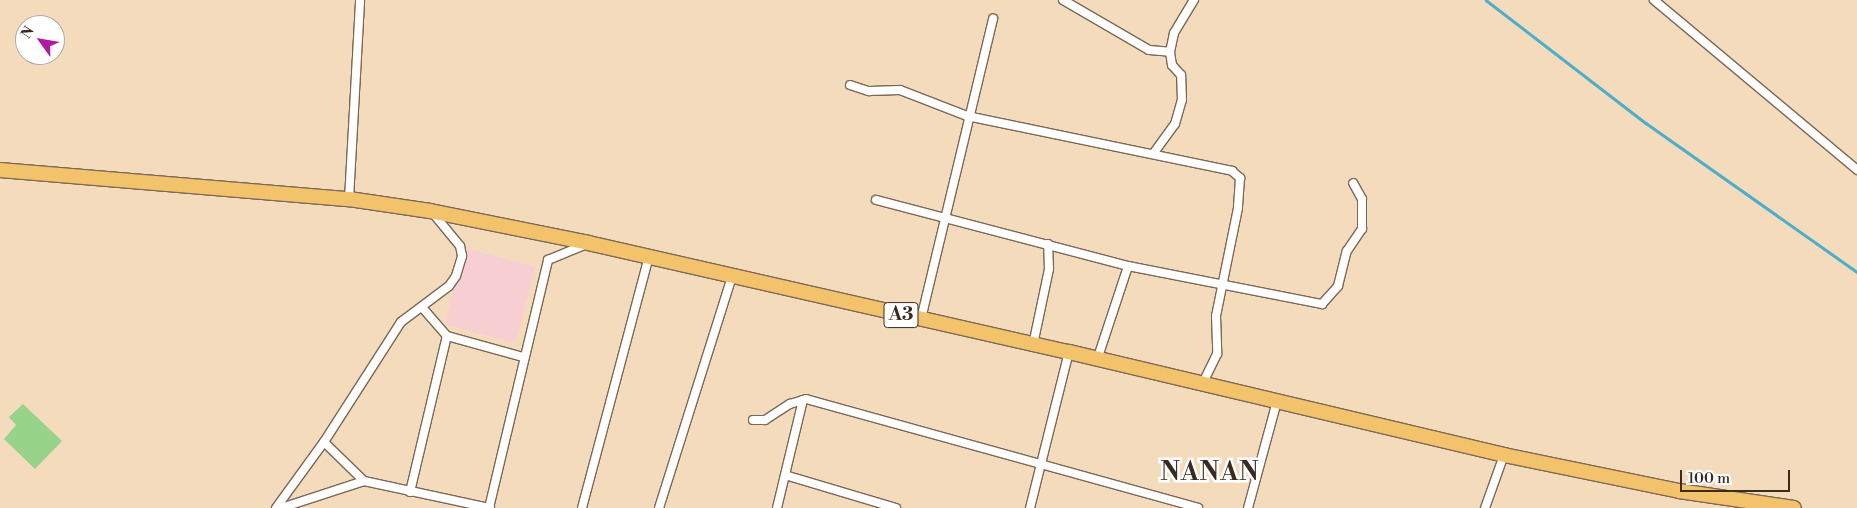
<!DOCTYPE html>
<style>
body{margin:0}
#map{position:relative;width:1857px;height:508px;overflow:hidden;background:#f3dbbc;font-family:"Libre Bodoni",serif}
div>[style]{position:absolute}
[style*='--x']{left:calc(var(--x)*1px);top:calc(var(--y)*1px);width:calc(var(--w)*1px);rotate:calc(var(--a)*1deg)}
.built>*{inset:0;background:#f7cfd2;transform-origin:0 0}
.green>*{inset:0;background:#97d388}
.stream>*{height:2.5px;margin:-1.25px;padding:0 1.25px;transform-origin:1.25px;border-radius:1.25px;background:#4baeca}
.roads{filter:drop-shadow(1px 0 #7b6855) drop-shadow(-1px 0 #7b6855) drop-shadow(0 1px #7b6855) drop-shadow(0 -1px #7b6855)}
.street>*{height:8px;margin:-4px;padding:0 4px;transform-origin:4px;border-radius:4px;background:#fff}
.highway>*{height:14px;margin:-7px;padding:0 7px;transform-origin:7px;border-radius:7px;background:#f2c36a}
span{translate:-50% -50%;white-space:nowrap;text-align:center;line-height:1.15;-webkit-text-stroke:5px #fff;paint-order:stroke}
.shield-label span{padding:1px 4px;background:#fff;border:1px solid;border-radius:4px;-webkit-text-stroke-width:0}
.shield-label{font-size:19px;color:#3b2a1e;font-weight:700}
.district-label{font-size:25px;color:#3b2a1e;font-weight:700;letter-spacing:1px}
.north{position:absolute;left:15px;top:15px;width:50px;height:50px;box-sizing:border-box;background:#fff;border:1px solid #b1aaa5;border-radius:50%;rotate:302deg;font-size:14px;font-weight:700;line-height:20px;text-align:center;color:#3b2a1e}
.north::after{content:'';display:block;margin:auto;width:18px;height:22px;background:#b5179e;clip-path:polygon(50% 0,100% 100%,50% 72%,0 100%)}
.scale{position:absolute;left:1680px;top:470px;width:110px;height:22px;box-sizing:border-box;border:2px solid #3b2a1e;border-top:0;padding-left:6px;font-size:15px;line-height:18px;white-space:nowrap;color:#3b2a1e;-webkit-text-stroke:4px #fff;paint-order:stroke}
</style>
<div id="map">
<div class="built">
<i style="left:465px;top:248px;width:73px;height:79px;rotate:15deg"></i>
</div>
<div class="green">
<i style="clip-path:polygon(23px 404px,62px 441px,35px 469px,4px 439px,16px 425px,9px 417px)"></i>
</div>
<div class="stream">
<i style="--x:1486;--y:0;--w:202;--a:37.6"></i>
<i style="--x:1646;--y:123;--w:258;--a:35.2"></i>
</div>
<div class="roads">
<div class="street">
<i style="--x:1063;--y:0;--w:99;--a:30.2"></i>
<i style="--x:1149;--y:50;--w:21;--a:5"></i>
<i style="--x:1654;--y:0;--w:265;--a:39.9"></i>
<i style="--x:850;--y:85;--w:20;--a:18"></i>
<i style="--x:869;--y:91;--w:31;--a:-2"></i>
<i style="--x:900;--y:90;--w:72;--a:21.2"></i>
<i style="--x:967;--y:116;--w:271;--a:11.7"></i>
<i style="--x:1232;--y:171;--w:11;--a:41"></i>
<i style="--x:1240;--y:178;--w:30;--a:94"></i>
<i style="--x:1238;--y:208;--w:110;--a:101.5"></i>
<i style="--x:1216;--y:316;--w:38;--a:88"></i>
<i style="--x:1217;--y:354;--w:32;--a:116"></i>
<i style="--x:1153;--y:154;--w:37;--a:-54"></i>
<i style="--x:1175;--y:124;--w:25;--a:-74"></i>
<i style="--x:1182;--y:100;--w:25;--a:-92"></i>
<i style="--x:1181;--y:75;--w:13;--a:-132"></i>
<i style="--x:1172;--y:65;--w:13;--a:-99"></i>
<i style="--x:1170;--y:52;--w:19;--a:-78"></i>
<i style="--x:1174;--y:33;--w:39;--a:-59"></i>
<i style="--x:349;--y:199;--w:199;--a:-86.8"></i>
<i style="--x:876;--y:200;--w:260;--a:14.7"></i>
<i style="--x:1128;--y:266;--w:198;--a:11.1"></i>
<i style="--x:1322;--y:304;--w:24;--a:-48"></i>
<i style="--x:1338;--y:286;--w:36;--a:-76"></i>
<i style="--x:1347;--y:251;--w:27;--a:-56"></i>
<i style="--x:1362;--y:229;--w:30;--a:-90"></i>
<i style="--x:1362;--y:199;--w:18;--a:-119"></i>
<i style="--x:921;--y:319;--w:309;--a:-76.5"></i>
<i style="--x:447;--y:336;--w:79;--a:15.4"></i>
<i style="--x:1033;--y:345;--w:78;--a:-78.1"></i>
<i style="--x:1049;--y:269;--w:25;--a:-92"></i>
<i style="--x:1097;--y:360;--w:99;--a:-71.7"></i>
<i style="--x:753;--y:420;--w:12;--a:0"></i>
<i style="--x:765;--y:420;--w:30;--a:-33"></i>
<i style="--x:790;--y:404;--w:17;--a:-17"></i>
<i style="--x:806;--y:399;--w:407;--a:15.5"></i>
<i style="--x:324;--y:442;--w:56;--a:44.3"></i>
<i style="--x:364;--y:481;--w:129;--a:12.1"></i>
<i style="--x:785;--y:475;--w:116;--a:16.6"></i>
<i style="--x:410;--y:492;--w:160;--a:-76.7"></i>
<i style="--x:447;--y:336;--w:38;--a:-131"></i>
<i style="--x:276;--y:508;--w:82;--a:-54"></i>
<i style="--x:324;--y:442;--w:143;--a:-57.3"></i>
<i style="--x:401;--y:322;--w:60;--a:-36.9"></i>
<i style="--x:449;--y:286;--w:12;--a:-55"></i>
<i style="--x:456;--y:276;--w:21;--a:-73"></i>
<i style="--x:462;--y:256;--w:10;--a:-101"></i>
<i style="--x:460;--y:246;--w:44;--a:-129.5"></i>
<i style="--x:281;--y:508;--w:87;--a:-18"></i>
<i style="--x:489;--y:508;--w:255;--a:-76.6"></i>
<i style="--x:548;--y:260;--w:42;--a:-22.3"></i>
<i style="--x:582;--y:508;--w:260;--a:-75.1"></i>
<i style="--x:659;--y:508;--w:243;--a:-72.5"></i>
<i style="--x:777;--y:508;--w:111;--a:-76.5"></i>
<i style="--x:1030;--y:508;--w:161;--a:-76"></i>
<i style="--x:1248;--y:508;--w:111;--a:-74.8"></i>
<i style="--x:1485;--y:508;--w:56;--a:-70.3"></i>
</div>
<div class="highway">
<i style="--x:0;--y:170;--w:350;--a:4.8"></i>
<i style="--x:349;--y:199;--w:82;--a:8.4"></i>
<i style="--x:430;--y:211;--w:161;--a:11.4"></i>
<i style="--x:588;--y:243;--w:493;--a:12.8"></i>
<i style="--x:1069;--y:352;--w:447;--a:13.3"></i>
<i style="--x:1504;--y:455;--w:179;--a:11.6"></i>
<i style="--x:1679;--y:491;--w:116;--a:8.4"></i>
</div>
</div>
<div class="shield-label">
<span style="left:901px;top:315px">A3</span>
</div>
<div class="district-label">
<span style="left:1210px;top:473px">NANAN</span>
</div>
<div class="north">N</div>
<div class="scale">100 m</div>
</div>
